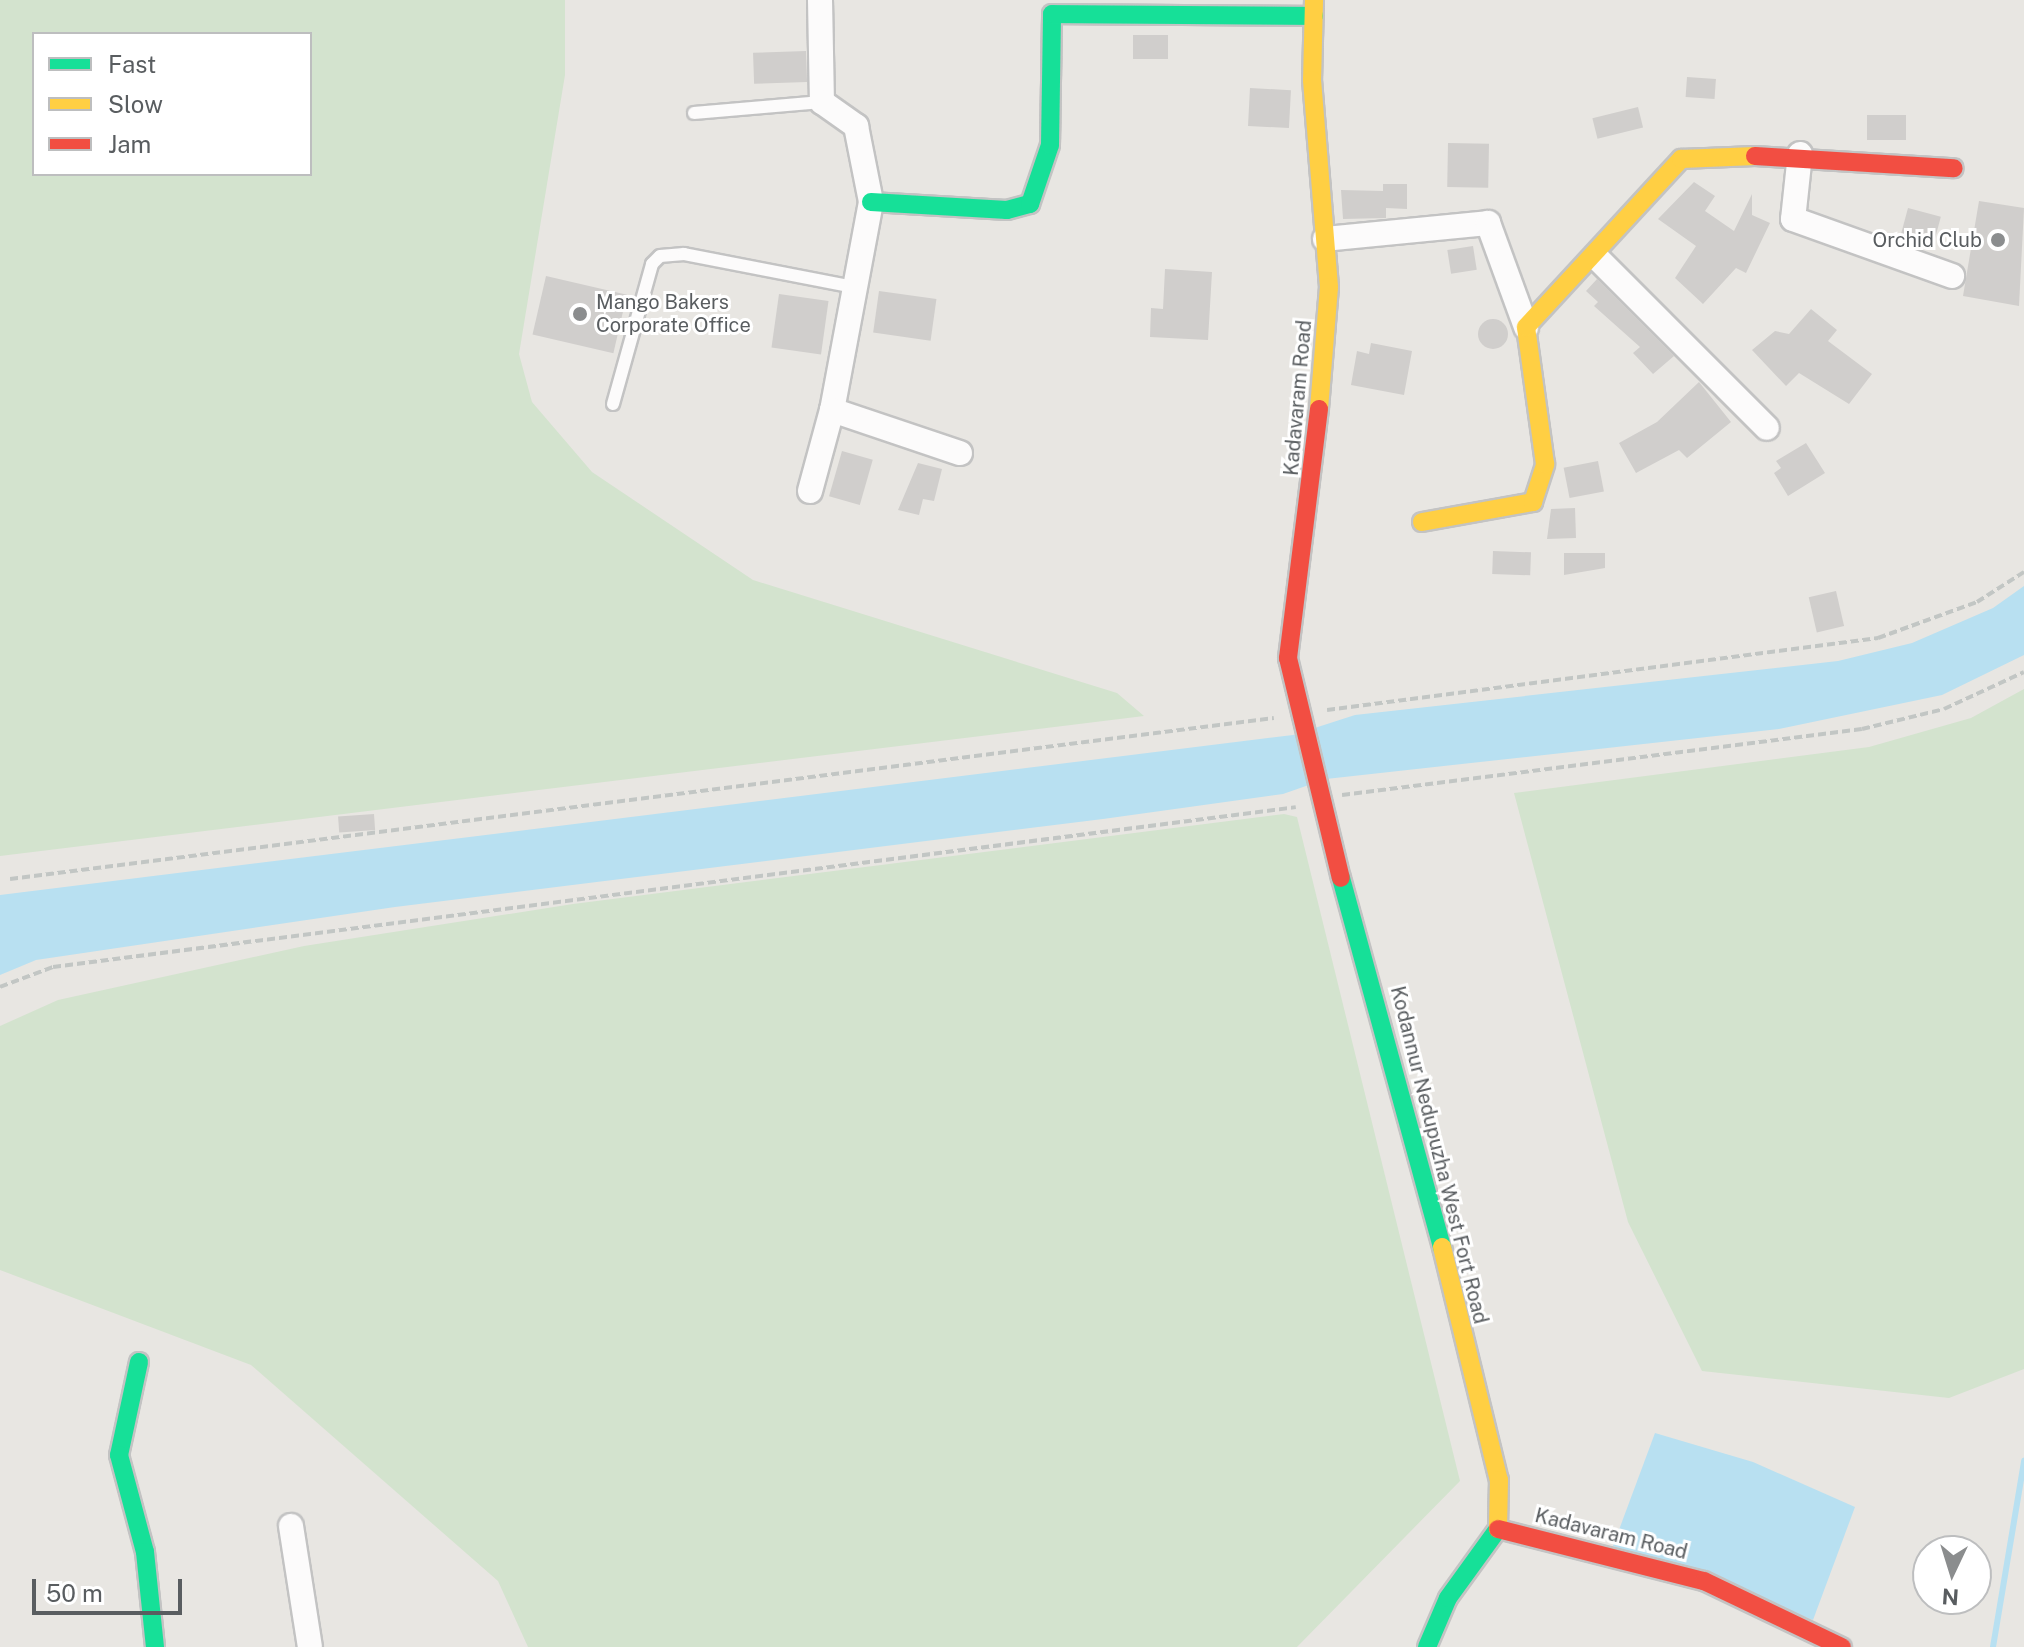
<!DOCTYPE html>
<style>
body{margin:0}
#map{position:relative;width:2024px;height:1647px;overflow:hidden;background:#e8e6e2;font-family:"Public Sans",sans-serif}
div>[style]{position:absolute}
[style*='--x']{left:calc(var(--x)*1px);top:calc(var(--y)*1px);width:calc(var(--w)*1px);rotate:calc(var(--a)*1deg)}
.green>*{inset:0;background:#d3e3ce}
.water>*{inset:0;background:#b8e0f1}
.stream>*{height:6px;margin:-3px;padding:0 3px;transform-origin:3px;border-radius:3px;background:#b8e0f1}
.building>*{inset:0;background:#d0cecc;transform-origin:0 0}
.round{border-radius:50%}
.path>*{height:4px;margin-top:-2px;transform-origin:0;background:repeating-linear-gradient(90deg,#c2c6c4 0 8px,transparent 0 12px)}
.roads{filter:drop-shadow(2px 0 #c3c3c3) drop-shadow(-2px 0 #c3c3c3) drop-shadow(0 2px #c3c3c3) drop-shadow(0 -2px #c3c3c3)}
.lane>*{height:12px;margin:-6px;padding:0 6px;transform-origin:6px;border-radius:6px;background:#fcfbfb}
.street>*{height:24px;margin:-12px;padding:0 12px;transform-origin:12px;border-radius:12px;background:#fcfbfb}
.fast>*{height:18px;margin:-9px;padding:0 9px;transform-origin:9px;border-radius:9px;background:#16e098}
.slow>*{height:18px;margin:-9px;padding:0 9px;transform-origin:9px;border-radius:9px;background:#ffcf43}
.jam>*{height:18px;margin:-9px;padding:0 9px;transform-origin:9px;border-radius:9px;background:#f24e42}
.dots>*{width:22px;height:22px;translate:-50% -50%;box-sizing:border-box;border:4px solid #fff;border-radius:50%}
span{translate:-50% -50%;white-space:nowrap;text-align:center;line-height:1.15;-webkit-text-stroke:6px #fff;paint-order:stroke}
.poi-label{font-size:20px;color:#595d60}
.right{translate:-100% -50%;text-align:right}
.left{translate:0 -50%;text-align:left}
.street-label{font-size:20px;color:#595d60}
.legend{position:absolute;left:32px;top:32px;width:280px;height:144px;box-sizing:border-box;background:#fff;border:2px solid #bdbebf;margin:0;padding:10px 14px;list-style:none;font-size:24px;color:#595d60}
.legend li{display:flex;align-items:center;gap:16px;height:40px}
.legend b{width:40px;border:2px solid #bdbebf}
.north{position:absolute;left:1912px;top:1535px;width:80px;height:80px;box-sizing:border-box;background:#fff;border:2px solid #bdbebf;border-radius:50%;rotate:184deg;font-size:22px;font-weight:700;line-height:32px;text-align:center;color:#595d60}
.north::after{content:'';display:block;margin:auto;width:28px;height:36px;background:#8b8d8e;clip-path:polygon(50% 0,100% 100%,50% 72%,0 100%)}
.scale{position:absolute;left:32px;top:1579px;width:150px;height:36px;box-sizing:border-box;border:4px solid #595d60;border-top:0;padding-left:10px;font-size:24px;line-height:28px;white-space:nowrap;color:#595d60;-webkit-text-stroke:6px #fff;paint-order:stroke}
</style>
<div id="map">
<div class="green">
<i style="clip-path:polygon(evenodd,0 0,565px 0,565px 75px,519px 354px,532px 402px,592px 472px,753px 580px,1117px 693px,1144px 716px,0 856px,0 0,34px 34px,310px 34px,310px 174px,34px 174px,34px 34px)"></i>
<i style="clip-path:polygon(2024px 689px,2024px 1369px,1949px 1398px,1702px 1371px,1628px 1222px,1514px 793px,1869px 747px,1971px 718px)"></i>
<i style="clip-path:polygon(1284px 814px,1297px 817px,1460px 1481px,1297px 1647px,528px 1647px,498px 1581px,251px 1365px,0 1270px,0 1026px,58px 1000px,304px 946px,573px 904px)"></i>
</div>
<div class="water">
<i style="clip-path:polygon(2024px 586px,2024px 655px,1942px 695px,1779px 729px,1326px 779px,1283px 794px,1103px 819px,395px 907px,36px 960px,0 975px,0 895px,1293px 735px,1355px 715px,1838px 661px,1912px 643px,1993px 608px)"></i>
<i style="clip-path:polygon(1655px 1433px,1753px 1462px,1855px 1507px,1813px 1620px,1613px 1546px)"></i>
</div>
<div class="stream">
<i style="--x:1993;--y:1647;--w:189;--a:-80.5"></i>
</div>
<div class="building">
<i style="left:1133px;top:35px;width:35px;height:24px"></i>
<i style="left:806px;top:51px;width:31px;height:53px;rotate:88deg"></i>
<i style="left:1687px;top:77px;width:29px;height:20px;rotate:4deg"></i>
<i style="left:1250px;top:88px;width:41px;height:38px;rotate:3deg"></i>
<i style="left:1638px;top:107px;width:21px;height:47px;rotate:76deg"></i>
<i style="left:1867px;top:115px;width:39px;height:25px"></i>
<i style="left:1448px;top:143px;width:41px;height:44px;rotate:1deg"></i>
<i style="clip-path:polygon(1694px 182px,1715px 196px,1705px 211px,1734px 231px,1752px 194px,1752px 215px,1770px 223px,1746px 273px,1736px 268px,1703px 304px,1675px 278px,1696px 246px,1658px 219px)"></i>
<i style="clip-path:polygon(1383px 184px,1407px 184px,1407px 209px,1386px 208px,1386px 218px,1343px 219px,1341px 190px,1383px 191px)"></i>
<i style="clip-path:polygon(1979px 201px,2024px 208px,2019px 306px,1963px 296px)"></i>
<i style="left:1908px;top:208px;width:34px;height:34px;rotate:15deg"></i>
<i style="left:1473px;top:246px;width:24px;height:26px;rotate:81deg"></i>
<i style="clip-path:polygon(1165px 269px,1212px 272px,1208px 340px,1150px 337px,1151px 308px,1163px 309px)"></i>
<i style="left:546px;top:276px;width:83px;height:60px;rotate:13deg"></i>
<i style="clip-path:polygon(1597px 279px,1674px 356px,1653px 374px,1633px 353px,1640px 347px,1594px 306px,1598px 302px,1586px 291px)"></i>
<i style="left:879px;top:291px;width:58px;height:42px;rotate:8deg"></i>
<i style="left:779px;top:294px;width:50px;height:54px;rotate:8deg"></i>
<i style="clip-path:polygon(1811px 309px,1837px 330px,1828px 341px,1872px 374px,1849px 404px,1799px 373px,1786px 386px,1752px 350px,1775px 331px,1789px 334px)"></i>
<i class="round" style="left:1478px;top:319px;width:30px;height:30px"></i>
<i style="clip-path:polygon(1371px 343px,1412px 351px,1404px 395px,1351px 385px,1357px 351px,1369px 354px)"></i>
<i style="clip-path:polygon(1699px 382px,1731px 422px,1687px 458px,1679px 450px,1636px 473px,1619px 443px,1657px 422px)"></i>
<i style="clip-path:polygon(1806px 443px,1825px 473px,1788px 496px,1774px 473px,1781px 468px,1776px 461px)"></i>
<i style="left:842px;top:451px;width:32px;height:47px;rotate:16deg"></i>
<i style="left:1598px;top:461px;width:31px;height:35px;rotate:79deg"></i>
<i style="clip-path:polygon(918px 463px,942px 469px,934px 501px,923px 499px,919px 515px,898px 510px)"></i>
<i style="clip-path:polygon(1575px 508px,1576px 538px,1547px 539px,1551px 509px)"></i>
<i style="left:1493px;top:551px;width:38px;height:23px;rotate:2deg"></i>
<i style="clip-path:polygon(1564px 553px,1605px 553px,1605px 568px,1564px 575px)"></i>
<i style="left:1836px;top:591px;width:36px;height:28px;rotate:77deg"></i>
<i style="left:374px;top:814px;width:16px;height:36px;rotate:86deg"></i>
</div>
<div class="path">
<i style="--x:1327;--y:710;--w:556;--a:-7.44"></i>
<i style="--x:1878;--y:638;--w:105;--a:-20"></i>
<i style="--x:1977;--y:602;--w:56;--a:-32.6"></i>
<i style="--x:1342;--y:795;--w:524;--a:-7.23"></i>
<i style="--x:1862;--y:729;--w:84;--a:-13.7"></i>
<i style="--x:1944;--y:709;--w:88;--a:-24.8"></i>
<i style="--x:10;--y:879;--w:1274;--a:-7.26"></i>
<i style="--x:0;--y:987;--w:57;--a:-20.7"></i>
<i style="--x:53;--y:967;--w:1253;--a:-7.33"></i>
</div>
<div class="roads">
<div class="lane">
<i style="--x:694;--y:113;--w:128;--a:-4.9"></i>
<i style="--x:613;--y:404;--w:145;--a:-74.4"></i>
<i style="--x:652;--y:264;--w:11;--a:-45"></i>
<i style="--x:660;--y:256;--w:24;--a:-5"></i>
<i style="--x:684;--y:254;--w:173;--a:11"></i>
</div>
<div class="street">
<i style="--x:820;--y:0;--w:102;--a:88.9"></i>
<i style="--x:822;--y:102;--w:42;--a:35.2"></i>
<i style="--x:856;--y:126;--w:77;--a:78.8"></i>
<i style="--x:871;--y:202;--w:212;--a:100.6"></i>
<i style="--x:832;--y:410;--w:135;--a:18.6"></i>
<i style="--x:1800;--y:154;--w:65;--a:96.1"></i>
<i style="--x:1793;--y:219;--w:169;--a:19.7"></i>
<i style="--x:1325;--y:239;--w:164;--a:-5.6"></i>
<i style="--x:1488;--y:223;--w:111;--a:69.9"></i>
<i style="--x:1597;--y:258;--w:240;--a:45"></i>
<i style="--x:810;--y:491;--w:84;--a:-74.8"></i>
<i style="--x:291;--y:1526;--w:122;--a:81.1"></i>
</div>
<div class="fast">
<i style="--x:871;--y:202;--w:136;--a:3.4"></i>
<i style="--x:1007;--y:210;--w:24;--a:-15"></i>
<i style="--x:1030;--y:204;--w:62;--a:-71.3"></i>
<i style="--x:1050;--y:145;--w:131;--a:-89.1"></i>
<i style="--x:1052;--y:14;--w:262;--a:0.4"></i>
<i style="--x:1341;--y:878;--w:383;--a:74.7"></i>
<i style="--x:139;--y:1362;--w:95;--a:102.1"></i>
<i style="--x:119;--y:1455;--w:100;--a:75"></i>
<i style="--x:145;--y:1552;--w:96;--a:84"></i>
<i style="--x:1427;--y:1647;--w:53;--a:-66.8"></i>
<i style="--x:1448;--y:1598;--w:85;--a:-54.1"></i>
</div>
<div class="slow">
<i style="--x:1314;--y:0;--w:80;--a:91.4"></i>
<i style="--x:1312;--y:80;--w:208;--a:85.3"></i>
<i style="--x:1329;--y:287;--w:122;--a:94.7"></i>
<i style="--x:1422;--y:522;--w:113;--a:-10.2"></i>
<i style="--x:1533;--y:502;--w:40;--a:-72"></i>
<i style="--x:1545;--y:464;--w:138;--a:-97.9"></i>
<i style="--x:1526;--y:327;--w:229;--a:-47.3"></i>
<i style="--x:1681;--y:159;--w:74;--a:-2.3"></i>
<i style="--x:1442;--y:1247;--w:240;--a:76.3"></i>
<i style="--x:1499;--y:1480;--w:49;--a:91.2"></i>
</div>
<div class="jam">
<i style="--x:1755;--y:156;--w:199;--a:3.5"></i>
<i style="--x:1319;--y:409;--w:251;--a:97.1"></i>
<i style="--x:1288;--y:658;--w:226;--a:76.5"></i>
<i style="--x:1498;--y:1529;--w:212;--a:14.2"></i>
<i style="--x:1704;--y:1581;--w:153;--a:25.6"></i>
</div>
</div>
<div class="dots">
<i style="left:1998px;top:240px;background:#8b8d8e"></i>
<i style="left:580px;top:314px;background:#8b8d8e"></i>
</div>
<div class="poi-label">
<span class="right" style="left:1982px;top:240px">Orchid Club</span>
<span class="left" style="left:596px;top:314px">Mango Bakers<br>Corporate Office</span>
</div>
<div class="street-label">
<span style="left:1298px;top:398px;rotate:-85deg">Kadavaram Road</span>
<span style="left:1439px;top:1155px;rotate:76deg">Kodannur Nedupuzha West Fort Road</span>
<span style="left:1611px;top:1534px;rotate:14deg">Kadavaram Road</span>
</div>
<ul class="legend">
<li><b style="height:10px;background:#16e098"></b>Fast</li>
<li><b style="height:10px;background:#ffcf43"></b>Slow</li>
<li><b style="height:10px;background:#f24e42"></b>Jam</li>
</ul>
<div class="north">N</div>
<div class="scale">50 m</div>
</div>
